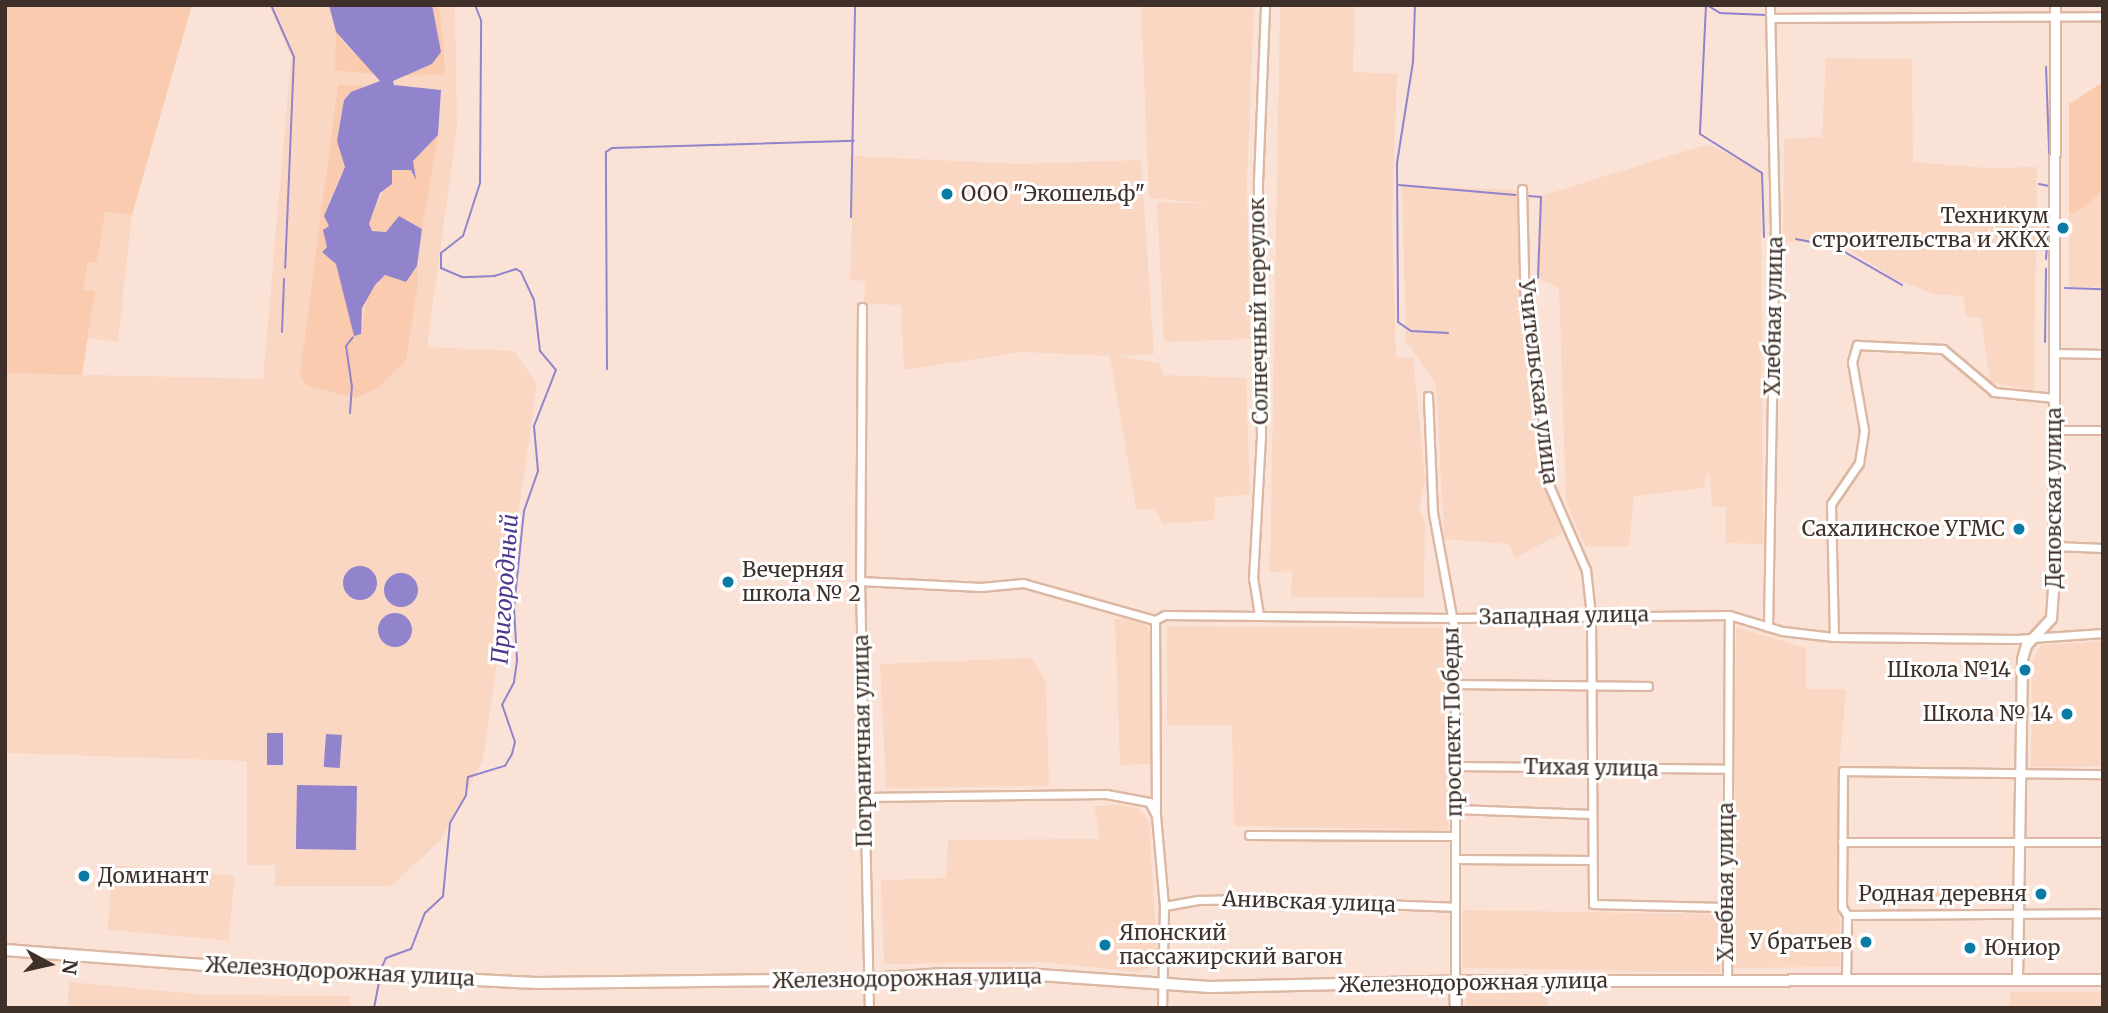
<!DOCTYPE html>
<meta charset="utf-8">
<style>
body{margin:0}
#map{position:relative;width:2108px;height:1013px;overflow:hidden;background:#fae3d6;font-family:Merriweather,serif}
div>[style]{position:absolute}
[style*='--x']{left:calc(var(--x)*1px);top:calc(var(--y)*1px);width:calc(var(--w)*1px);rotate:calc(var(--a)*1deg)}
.built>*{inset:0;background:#fad7c2;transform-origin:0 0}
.green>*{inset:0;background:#fbcbaf;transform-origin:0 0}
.water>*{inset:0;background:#9184cd;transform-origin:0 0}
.round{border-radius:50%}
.stream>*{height:2px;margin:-1px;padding:0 1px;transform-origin:1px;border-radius:1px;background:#9184cd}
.roads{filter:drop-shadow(2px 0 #dcb8a3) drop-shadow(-2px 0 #dcb8a3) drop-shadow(0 2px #dcb8a3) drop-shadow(0 -2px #dcb8a3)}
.minor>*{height:7px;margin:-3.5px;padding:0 3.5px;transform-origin:3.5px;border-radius:3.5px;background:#fff}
.tertiary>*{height:9px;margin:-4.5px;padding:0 4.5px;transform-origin:4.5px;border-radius:4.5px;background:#fff}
.secondary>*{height:10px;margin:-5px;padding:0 5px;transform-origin:5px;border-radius:5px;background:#fff}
.dots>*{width:19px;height:19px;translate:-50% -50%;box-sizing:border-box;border:4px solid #fff;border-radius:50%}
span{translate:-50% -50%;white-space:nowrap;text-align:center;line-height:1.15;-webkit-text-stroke:6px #fff;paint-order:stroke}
.poi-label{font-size:21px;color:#3f3129}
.left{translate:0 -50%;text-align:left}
.right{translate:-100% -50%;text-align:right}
.street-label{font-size:21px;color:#3f3129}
.water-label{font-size:23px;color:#4f388e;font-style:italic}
.frame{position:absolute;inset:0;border:7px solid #3f3129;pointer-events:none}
.north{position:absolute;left:14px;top:929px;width:70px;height:70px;-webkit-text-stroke:5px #fff;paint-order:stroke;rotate:98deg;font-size:19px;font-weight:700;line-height:28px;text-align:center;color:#3f3129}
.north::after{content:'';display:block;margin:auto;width:24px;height:32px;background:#3f3129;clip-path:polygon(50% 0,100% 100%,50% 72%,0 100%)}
</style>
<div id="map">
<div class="built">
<i style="clip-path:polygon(269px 5px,455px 5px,457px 127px,427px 347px,514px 351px,537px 384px,483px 760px,441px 840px,391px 886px,275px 886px,275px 865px,247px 865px,247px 761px,5px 753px,5px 373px,263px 379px,291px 57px)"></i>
<i style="clip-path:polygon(1141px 5px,1254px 5px,1247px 181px,1250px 339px,1164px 342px,1157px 202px,1216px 204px,1149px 198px)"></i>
<i style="clip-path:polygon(1280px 5px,1355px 5px,1353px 72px,1397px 74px,1392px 220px,1396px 358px,1413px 357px,1425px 479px,1419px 508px,1425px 524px,1424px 598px,1291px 597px,1292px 571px,1270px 572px)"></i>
<i style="clip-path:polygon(1826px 58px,1912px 59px,1913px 162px,1988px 168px,2037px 167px,2034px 391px,1990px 382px,1981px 317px,1966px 317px,1963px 296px,1934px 294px,1891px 277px,1836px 241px,1783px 242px,1784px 139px,1822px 137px)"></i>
<i style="left:2103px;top:103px;width:184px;height:34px;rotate:90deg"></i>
<i style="clip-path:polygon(1708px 144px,1761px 171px,1763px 544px,1726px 543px,1726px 507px,1712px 506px,1709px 470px,1703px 488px,1634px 496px,1629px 546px,1585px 547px,1566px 500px,1559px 288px,1536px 277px,1541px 196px)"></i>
<i style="clip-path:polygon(854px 156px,1020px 164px,1141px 160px,1154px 354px,1116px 356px,1160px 363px,1163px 375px,1246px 378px,1250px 494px,1215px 498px,1214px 520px,1162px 524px,1156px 509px,1136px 509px,1110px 356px,1022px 352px,904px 370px,901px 305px,864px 304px,865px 281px,850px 280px)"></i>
<i style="clip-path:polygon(1402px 186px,1517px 190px,1543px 478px,1562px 533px,1515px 558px,1509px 544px,1444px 539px,1436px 385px,1406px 341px)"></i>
<i style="clip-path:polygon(105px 212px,132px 215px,118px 342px,88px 338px,94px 291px,83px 289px,88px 262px,97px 261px)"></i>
<i style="clip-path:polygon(1141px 618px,1150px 632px,1153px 764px,1120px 765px,1115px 619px)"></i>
<i style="clip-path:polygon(1167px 626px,1446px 628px,1448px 830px,1234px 826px,1232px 725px,1167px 725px)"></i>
<i style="clip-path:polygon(1736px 627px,1806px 648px,1806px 689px,1846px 689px,1839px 770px,1840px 967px,1733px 968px)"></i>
<i style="clip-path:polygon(2103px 641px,2103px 766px,2031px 767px,2032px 663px,2041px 645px)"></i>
<i style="clip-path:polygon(1031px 658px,1046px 682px,1049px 786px,886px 788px,880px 664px)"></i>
<i style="clip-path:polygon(1120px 805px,1138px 808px,1149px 820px,1158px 964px,1139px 972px,1043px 962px,884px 964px,881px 880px,946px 878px,948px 840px,1100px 839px,1094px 806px)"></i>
<i style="left:113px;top:865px;width:122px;height:65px;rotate:5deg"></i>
<i style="left:1463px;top:910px;width:258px;height:58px;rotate:1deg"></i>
<i style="clip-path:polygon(69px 982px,207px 995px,350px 996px,350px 1008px,67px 1008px)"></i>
<i style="left:2010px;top:992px;width:93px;height:16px"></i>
<i style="left:1548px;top:993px;width:15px;height:82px;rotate:90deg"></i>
</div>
<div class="green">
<i style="clip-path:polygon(5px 5px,192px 5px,132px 215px,105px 212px,97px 262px,88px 262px,83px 289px,95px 291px,82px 375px,5px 373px)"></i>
<i style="clip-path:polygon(432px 5px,438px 5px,440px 12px,445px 70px,441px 75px,395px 76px,423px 69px,440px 53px)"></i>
<i style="clip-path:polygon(336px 32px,343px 43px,378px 75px,335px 70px)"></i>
<i style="clip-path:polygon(2103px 82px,2103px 190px,2084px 208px,2069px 214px,2069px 104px)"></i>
<i style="clip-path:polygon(338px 85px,365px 85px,344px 101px,337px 141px,345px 167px,329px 202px,327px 247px,322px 252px,336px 264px,354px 336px,363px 323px,367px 295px,385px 275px,406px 282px,417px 266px,418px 282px,406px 361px,376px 389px,355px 398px,306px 385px,300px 374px)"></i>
<i style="clip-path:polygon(438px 135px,422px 229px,399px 216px,387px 232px,372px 230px,369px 224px,392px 170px,411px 170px,414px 177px,413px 161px)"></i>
<i style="left:1956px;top:887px;width:15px;height:27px;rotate:90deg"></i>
</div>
<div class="water">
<i style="clip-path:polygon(329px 5px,432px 5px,441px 52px,432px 64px,393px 81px,394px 85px,441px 90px,438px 135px,413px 161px,416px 180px,411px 170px,392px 170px,392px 184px,380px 193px,369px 224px,372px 231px,386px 232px,399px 216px,422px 229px,417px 266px,406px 282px,385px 275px,375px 285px,362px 308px,361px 334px,354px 336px,336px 264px,322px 252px,327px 247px,323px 230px,329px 226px,324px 216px,345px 167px,337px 141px,344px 100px,351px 92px,380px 81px,336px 32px)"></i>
<i class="round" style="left:343px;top:566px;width:34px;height:34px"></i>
<i class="round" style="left:384px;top:573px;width:34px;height:34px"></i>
<i class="round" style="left:378px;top:613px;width:34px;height:34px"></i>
<i style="left:267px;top:733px;width:16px;height:32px"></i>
<i style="left:326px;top:734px;width:16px;height:33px;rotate:4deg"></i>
<i style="left:297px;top:785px;width:60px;height:64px;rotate:1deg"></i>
</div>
<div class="stream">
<i style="--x:271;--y:5;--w:57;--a:66.1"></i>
<i style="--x:294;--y:57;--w:211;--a:92.4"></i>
<i style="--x:1415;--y:5;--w:57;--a:92"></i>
<i style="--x:1413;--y:62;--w:102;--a:99"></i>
<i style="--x:1397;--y:163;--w:159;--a:89.6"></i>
<i style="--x:1398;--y:322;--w:16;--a:35"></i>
<i style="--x:1411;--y:331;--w:37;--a:3"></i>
<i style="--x:1706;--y:5;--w:129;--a:92.7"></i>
<i style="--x:1700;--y:134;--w:73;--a:32.2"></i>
<i style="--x:1762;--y:173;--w:64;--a:88.2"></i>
<i style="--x:1707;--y:5;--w:15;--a:32"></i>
<i style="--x:1720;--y:13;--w:46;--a:2.5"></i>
<i style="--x:2046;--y:67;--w:107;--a:87.9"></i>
<i style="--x:2039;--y:184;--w:10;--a:11"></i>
<i style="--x:2049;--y:186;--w:23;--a:90"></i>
<i style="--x:1399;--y:185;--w:117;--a:4.9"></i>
<i style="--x:1529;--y:196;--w:12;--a:5"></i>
<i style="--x:1541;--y:197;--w:81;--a:92.1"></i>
<i style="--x:851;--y:217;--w:212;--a:-88.9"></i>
<i style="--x:1796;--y:239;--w:41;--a:11.3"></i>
<i style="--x:1836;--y:247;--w:76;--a:29.9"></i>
<i style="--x:2046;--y:259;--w:41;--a:-85.8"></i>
<i style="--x:2065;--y:288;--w:38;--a:2"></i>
<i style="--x:282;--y:332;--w:53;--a:-87.8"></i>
<i style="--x:2045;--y:342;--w:73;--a:-89.2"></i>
<i style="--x:607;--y:369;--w:217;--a:-90.3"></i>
<i style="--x:606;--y:152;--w:7;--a:-34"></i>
<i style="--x:612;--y:148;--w:242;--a:-1.7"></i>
<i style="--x:350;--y:413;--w:26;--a:-86"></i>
<i style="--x:352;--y:387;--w:41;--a:-98.3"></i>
<i style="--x:346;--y:346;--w:11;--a:-52"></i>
<i style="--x:381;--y:969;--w:12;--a:-66"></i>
<i style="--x:386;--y:958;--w:27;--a:-20"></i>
<i style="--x:411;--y:949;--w:39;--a:-69"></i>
<i style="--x:425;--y:913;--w:25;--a:-43"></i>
<i style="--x:443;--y:896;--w:73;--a:-84.5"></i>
<i style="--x:450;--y:823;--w:32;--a:-60"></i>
<i style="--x:466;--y:795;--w:18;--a:-84"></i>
<i style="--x:468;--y:777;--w:39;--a:-17"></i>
<i style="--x:505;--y:766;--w:14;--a:-60"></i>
<i style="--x:512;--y:754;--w:12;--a:-76"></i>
<i style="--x:515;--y:742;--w:39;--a:-109"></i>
<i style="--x:502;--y:705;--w:26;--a:-62"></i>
<i style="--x:514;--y:682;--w:22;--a:-82"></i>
<i style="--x:517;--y:660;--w:52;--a:-93.3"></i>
<i style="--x:514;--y:608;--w:59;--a:-84.2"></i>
<i style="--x:520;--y:549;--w:38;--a:-84"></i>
<i style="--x:524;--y:511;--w:42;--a:-70.7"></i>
<i style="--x:538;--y:471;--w:45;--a:-95.1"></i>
<i style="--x:534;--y:426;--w:60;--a:-68.6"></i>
<i style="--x:556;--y:370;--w:25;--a:-130"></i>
<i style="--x:540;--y:351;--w:51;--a:-96.7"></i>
<i style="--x:534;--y:300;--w:31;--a:-115"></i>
<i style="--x:521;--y:272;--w:6;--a:-149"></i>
<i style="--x:516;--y:269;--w:22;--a:162"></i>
<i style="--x:495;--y:276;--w:33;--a:178"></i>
<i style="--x:462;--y:277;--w:23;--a:-157"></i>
<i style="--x:441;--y:268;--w:15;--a:-90"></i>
<i style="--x:441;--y:253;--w:28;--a:-38"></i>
<i style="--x:463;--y:236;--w:56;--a:-72.2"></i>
<i style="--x:480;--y:183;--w:163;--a:-89.6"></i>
<i style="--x:481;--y:20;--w:16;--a:-112"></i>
<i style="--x:374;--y:1008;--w:31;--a:-79"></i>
</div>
<div class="roads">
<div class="minor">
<i style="--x:1771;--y:18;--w:332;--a:-0.3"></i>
<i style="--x:1522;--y:189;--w:121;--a:88.6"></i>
<i style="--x:1525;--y:310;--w:93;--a:80.1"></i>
<i style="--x:1541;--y:402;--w:81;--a:85.1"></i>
<i style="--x:1548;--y:483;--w:95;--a:66.4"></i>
<i style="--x:1586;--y:570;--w:45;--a:83.7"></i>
<i style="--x:1591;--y:615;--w:289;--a:89.6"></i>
<i style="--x:1593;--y:904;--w:131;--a:1.3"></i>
<i style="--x:862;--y:307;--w:274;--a:90.4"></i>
<i style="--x:860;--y:581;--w:427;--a:88.8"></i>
<i style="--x:2054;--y:353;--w:49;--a:1.2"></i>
<i style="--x:1428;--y:396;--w:117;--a:87.6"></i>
<i style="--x:1433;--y:513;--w:122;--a:79.6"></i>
<i style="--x:1455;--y:633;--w:349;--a:90"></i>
<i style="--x:2055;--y:430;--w:48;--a:0"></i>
<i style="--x:2054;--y:546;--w:49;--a:2.3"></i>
<i style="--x:860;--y:581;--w:121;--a:2.8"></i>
<i style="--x:981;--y:587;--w:42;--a:-5.4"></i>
<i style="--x:1023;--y:583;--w:137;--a:15.7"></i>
<i style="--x:1155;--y:620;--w:11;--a:-27"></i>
<i style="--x:1165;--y:615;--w:288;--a:0.6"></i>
<i style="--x:1453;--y:618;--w:276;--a:-0.6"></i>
<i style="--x:1729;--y:615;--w:55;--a:16.8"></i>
<i style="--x:1782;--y:631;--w:52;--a:6.6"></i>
<i style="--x:1834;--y:637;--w:183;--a:0.6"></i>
<i style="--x:2017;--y:639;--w:86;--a:-4"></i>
<i style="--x:1259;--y:615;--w:36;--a:-99"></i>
<i style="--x:1253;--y:579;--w:142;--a:-86.8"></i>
<i style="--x:1261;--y:437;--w:255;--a:-90.7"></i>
<i style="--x:1258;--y:182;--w:177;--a:-87.7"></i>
<i style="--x:1155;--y:620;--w:191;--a:89.7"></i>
<i style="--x:1768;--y:627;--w:398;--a:-89"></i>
<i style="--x:1775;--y:229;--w:224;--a:-91.3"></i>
<i style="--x:1834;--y:637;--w:133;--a:-91.3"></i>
<i style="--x:1831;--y:504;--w:50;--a:-55.7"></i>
<i style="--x:1859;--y:463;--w:33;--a:-81"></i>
<i style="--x:1864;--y:430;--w:69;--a:-100"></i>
<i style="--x:1852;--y:362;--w:18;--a:-74"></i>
<i style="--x:1857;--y:345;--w:86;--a:2.7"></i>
<i style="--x:1943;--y:349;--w:67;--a:40.1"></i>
<i style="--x:1994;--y:392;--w:61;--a:5.6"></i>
<i style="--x:1456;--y:684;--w:192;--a:0.6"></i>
<i style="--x:1456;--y:766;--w:270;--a:0.6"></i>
<i style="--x:863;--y:797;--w:243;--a:-0.7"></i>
<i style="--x:1106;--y:794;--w:44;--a:10.5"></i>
<i style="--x:1149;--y:802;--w:15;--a:62"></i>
<i style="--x:1156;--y:815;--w:91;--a:85"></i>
<i style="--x:1164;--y:906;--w:102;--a:91.1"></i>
<i style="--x:1455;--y:809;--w:137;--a:2.1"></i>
<i style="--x:1249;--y:835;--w:206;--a:0.3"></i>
<i style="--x:1842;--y:842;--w:261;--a:0"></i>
<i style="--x:1455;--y:859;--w:136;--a:0.4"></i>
<i style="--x:1164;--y:906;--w:36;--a:-10"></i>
<i style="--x:1199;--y:900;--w:49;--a:-1.2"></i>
<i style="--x:1248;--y:899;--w:207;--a:2.2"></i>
<i style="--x:1847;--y:915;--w:256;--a:-0.4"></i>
<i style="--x:1727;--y:981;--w:366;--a:-89.7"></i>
<i style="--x:1846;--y:981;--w:66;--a:-89.1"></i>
<i style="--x:1847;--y:915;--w:9;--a:-122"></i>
<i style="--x:1842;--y:907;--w:136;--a:-89.6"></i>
<i style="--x:1843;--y:771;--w:260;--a:0.7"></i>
</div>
<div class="tertiary">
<i style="--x:2017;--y:979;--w:320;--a:-89.1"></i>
<i style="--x:2022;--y:659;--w:15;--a:-74"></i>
<i style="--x:2026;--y:645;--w:37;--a:-47"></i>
<i style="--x:2051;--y:618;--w:28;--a:-86"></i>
<i style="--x:2053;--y:590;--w:585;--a:-89.8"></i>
</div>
<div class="secondary">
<i style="--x:5;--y:950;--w:255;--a:4.3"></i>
<i style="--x:259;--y:969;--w:278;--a:2.9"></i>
<i style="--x:537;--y:983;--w:331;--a:-0.7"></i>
<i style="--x:868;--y:979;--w:75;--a:-3.8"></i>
<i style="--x:943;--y:974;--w:82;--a:0"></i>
<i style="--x:1025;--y:974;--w:185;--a:4"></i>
<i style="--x:1210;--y:987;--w:263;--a:-1.3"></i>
<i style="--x:1473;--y:981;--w:630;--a:-0.09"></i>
<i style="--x:1455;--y:982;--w:26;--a:88"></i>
</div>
</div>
<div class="dots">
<i style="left:947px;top:194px;background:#0a7ba4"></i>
<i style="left:2063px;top:228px;background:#0a7ba4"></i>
<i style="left:2019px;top:529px;background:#0a7ba4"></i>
<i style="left:728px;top:582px;background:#0a7ba4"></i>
<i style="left:2025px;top:670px;background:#0a7ba4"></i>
<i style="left:2067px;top:714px;background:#0a7ba4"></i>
<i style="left:84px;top:876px;background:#0a7ba4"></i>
<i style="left:2041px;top:894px;background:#0a7ba4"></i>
<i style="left:1866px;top:942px;background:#0a7ba4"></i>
<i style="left:1105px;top:945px;background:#0a7ba4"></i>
<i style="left:1970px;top:948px;background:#0a7ba4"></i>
</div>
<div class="poi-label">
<span class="left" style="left:961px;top:194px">ООО "Экошельф"</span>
<span class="right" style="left:2049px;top:228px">Техникум<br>строительства и ЖКХ</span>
<span class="right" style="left:2005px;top:529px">Сахалинское УГМС</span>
<span class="left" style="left:742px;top:582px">Вечерняя<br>школа № 2</span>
<span class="right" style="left:2011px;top:670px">Школа №14</span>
<span class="right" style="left:2053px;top:714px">Школа № 14</span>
<span class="left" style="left:98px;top:876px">Доминант</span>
<span class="right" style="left:2027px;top:894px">Родная деревня</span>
<span class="left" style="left:1119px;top:945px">Японский<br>пассажирский вагон</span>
<span class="right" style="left:1852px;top:942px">У братьев</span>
<span class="left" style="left:1984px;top:948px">Юниор</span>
</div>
<div class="street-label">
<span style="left:1259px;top:311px;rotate:-91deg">Солнечный переулок</span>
<span style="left:1774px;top:316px;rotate:-89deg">Хлебная улица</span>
<span style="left:1538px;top:382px;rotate:83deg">Учительская улица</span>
<span style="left:2054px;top:498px;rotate:-90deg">Деповская улица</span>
<span style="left:1564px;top:616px;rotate:-1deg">Западная улица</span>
<span style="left:1453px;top:722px;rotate:-91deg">проспект Победы</span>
<span style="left:863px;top:741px;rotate:-91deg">Пограничная улица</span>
<span style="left:1591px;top:768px;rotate:1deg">Тихая улица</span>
<span style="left:1726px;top:882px;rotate:-90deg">Хлебная улица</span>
<span style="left:1309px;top:902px;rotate:2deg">Анивская улица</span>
<span style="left:340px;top:972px;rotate:3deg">Железнодорожная улица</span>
<span style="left:907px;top:979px;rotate:-1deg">Железнодорожная улица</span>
<span style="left:1473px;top:983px;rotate:-1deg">Железнодорожная улица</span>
</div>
<div class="water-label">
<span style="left:505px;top:589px;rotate:-86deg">Пригородный</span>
</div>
<div class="frame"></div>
<div class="north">N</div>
</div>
